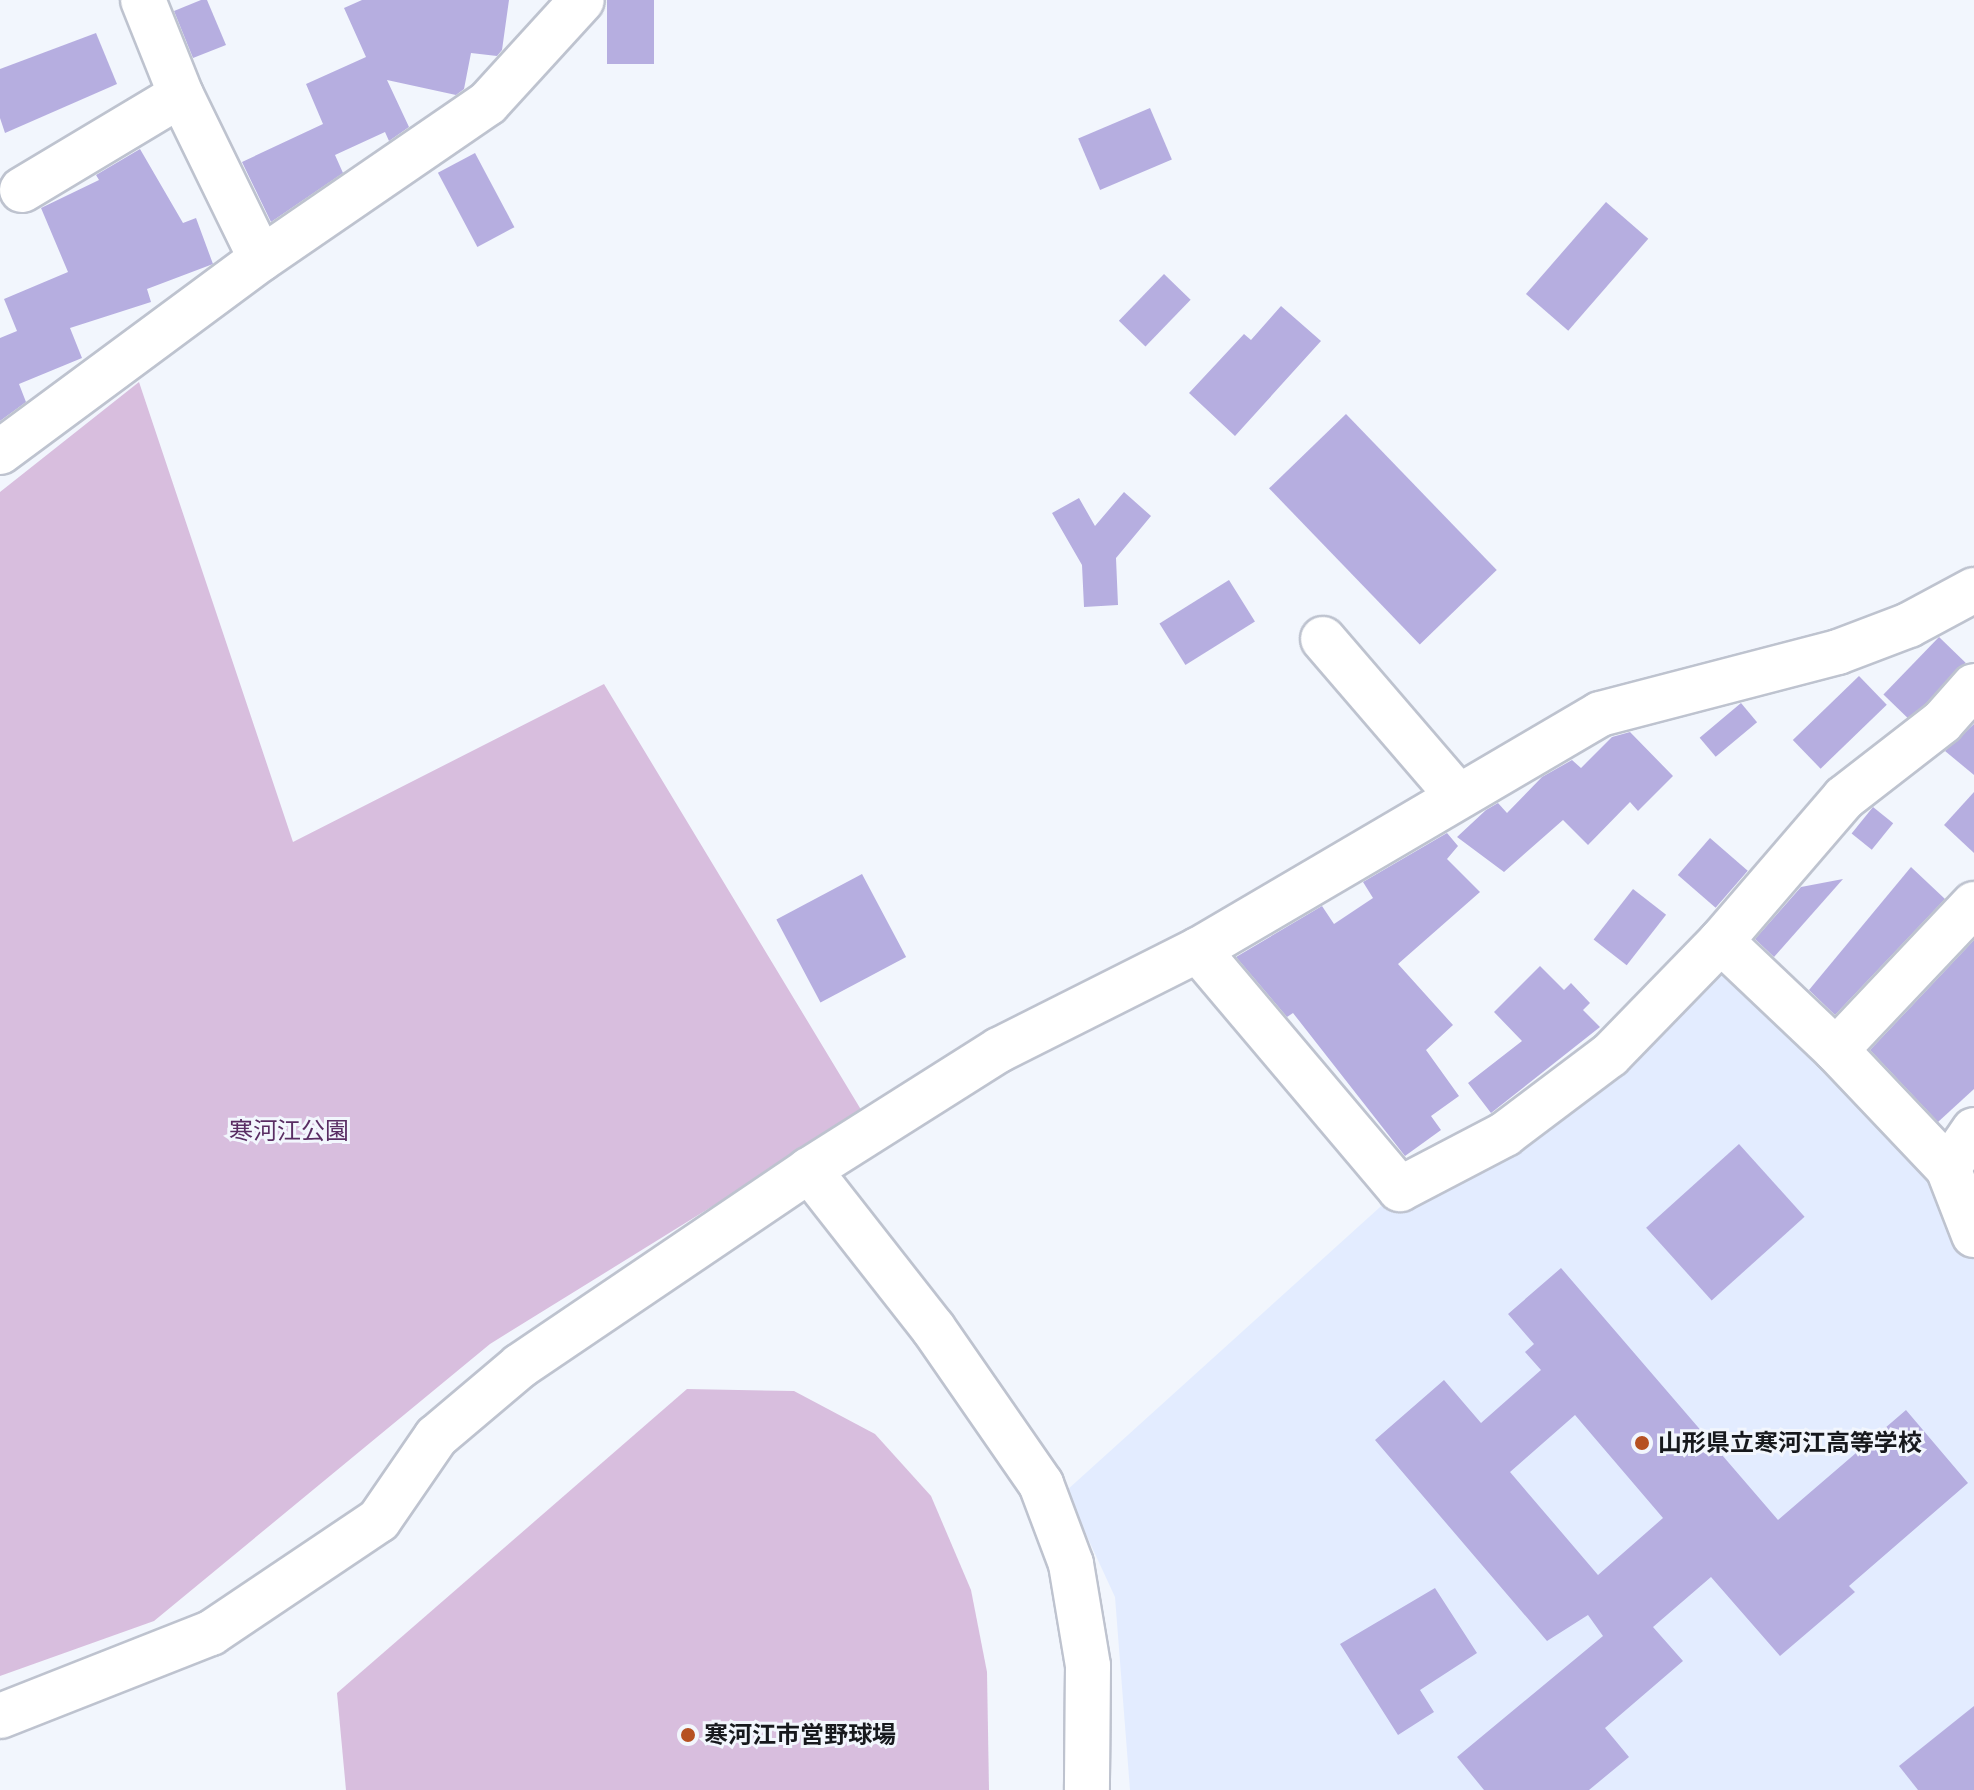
<!DOCTYPE html>
<meta charset="utf-8">
<style>
body{margin:0}
#map{position:relative;width:1974px;height:1790px;overflow:hidden;background:#f2f6fd;font-family:"Public Sans","Noto Sans JP",sans-serif}
div>[style]{position:absolute}
[style*='--x']{left:calc(var(--x)*1px);top:calc(var(--y)*1px);width:calc(var(--w)*1px);rotate:calc(var(--a)*1deg)}
.built>*{inset:0;background:#e3ecff}
.green>*{inset:0;background:#d8bede}
.building>*{inset:0;background:#b6aee0;transform-origin:0 0}
.roads{filter:drop-shadow(2px 0 #bec3cf) drop-shadow(-2px 0 #bec3cf) drop-shadow(0 2px #bec3cf) drop-shadow(0 -2px #bec3cf)}
.minor>*{height:44px;margin:-22px;padding:0 22px;transform-origin:22px;border-radius:22px;background:#fff}
.dots>*{width:22px;height:22px;translate:-50% -50%;box-sizing:border-box;border:4px solid #f2f6fd;border-radius:50%}
span{translate:-50% -50%;white-space:nowrap;text-align:center;line-height:1.15;-webkit-text-stroke:6px #f2f6fd;paint-order:stroke}
.park-label{font-size:24px;color:#592d63}
.poi-label{font-size:24px;color:#17191d;font-weight:700}
.left{translate:0 -50%;text-align:left}
</style>
<div id="map">
<div class="built">
<i style="clip-path:polygon(1721px 941px,1836px 1050px,1974px 1235px,1974px 1790px,1130px 1790px,1115px 1597px,1066px 1491px,1400px 1189px,1420px 1181px)"></i>
</div>
<div class="green">
<i style="clip-path:polygon(139px 382px,293px 842px,604px 684px,863px 1113px,490px 1344px,154px 1621px,0 1676px,0 492px)"></i>
<i style="clip-path:polygon(687px 1389px,794px 1391px,875px 1434px,931px 1496px,971px 1590px,987px 1672px,989px 1790px,346px 1790px,337px 1693px)"></i>
</div>
<div class="building">
<i style="clip-path:polygon(201px 0,207px 0,226px 45px,193px 58px,174px 11px)"></i>
<i style="clip-path:polygon(362px 0,509px 0,502px 50px,497px 56px,471px 53px,464px 89px,456px 95px,387px 80px,409px 127px,389px 141px,385px 132px,335px 155px,343px 173px,271px 222px,242px 162px,323px 124px,306px 84px,366px 57px,344px 8px)"></i>
<i style="left:607px;top:0;width:47px;height:64px"></i>
<i style="clip-path:polygon(96px 33px,117px 84px,5px 133px,0 118px,0 69px)"></i>
<i style="left:1150px;top:108px;width:56px;height:78px;rotate:67deg"></i>
<i style="clip-path:polygon(140px 149px,183px 223px,196px 218px,213px 264px,147px 289px,151px 302px,70px 328px,82px 358px,19px 384px,26px 402px,0 421px,0 338px,17px 331px,4px 299px,68px 272px,41px 208px,99px 180px,96px 175px)"></i>
<i style="left:475px;top:153px;width:84px;height:42px;rotate:62deg"></i>
<i style="left:1606px;top:202px;width:56px;height:122px;rotate:41deg"></i>
<i style="left:1164px;top:274px;width:37px;height:65px;rotate:44deg"></i>
<i style="clip-path:polygon(1281px 306px,1321px 341px,1235px 436px,1189px 393px,1244px 334px,1251px 340px)"></i>
<i style="left:1346px;top:414px;width:217px;height:107px;rotate:46deg"></i>
<i style="clip-path:polygon(1124px 492px,1151px 516px,1116px 558px,1118px 605px,1084px 607px,1082px 565px,1052px 513px,1079px 498px,1095px 526px)"></i>
<i style="left:1229px;top:580px;width:49px;height:82px;rotate:58deg"></i>
<i style="left:1939px;top:637px;width:37px;height:80px;rotate:44deg"></i>
<i style="left:1859px;top:676px;width:40px;height:92px;rotate:46deg"></i>
<i style="left:1741px;top:703px;width:25px;height:54px;rotate:50deg"></i>
<i style="clip-path:polygon(1974px 724px,1974px 775px,1945px 751px)"></i>
<i style="clip-path:polygon(1630px 732px,1673px 776px,1638px 811px,1630px 802px,1588px 845px,1563px 820px,1504px 872px,1457px 837px,1486px 810px,1498px 803px,1507px 813px,1542px 777px,1572px 760px,1581px 768px,1612px 737px)"></i>
<i style="clip-path:polygon(1974px 792px,1974px 853px,1944px 825px)"></i>
<i style="left:1873px;top:807px;width:26px;height:34px;rotate:39deg"></i>
<i style="clip-path:polygon(1447px 833px,1458px 846px,1447px 859px,1480px 892px,1398px 964px,1453px 1025px,1426px 1050px,1459px 1096px,1431px 1116px,1441px 1130px,1405px 1156px,1293px 1013px,1287px 1017px,1236px 957px,1322px 906px,1334px 924px,1373px 898px,1363px 882px)"></i>
<i style="left:1710px;top:838px;width:50px;height:49px;rotate:41deg"></i>
<i style="clip-path:polygon(1911px 867px,1945px 899px,1835px 1015px,1809px 990px)"></i>
<i style="left:862px;top:874px;width:94px;height:97px;rotate:62deg"></i>
<i style="clip-path:polygon(1843px 879px,1774px 957px,1755px 939px,1801px 887px)"></i>
<i style="left:1633px;top:889px;width:42px;height:64px;rotate:38deg"></i>
<i style="clip-path:polygon(1974px 940px,1974px 1089px,1938px 1122px,1870px 1050px)"></i>
<i style="clip-path:polygon(1540px 966px,1564px 990px,1571px 983px,1590px 1003px,1583px 1010px,1600px 1027px,1491px 1113px,1468px 1083px,1522px 1041px,1494px 1012px)"></i>
<i style="left:1739px;top:1144px;width:98px;height:125px;rotate:48deg"></i>
<i style="clip-path:polygon(evenodd,1561px 1268px,1778px 1520px,1906px 1410px,1968px 1483px,1849px 1586px,1855px 1592px,1780px 1656px,1711px 1577px,1653px 1627px,1683px 1661px,1605px 1728px,1629px 1757px,1589px 1790px,1484px 1790px,1457px 1757px,1603px 1636px,1588px 1615px,1547px 1641px,1375px 1440px,1444px 1380px,1481px 1423px,1541px 1370px,1525px 1352px,1534px 1344px,1508px 1314px,1561px 1268px,1575px 1415px,1663px 1518px,1598px 1575px,1510px 1472px,1575px 1415px)"></i>
<i style="clip-path:polygon(1435px 1588px,1477px 1653px,1420px 1690px,1434px 1712px,1398px 1735px,1340px 1644px)"></i>
<i style="clip-path:polygon(1974px 1706px,1974px 1790px,1918px 1790px,1899px 1766px)"></i>
</div>
<div class="roads">
<div class="minor">
<i style="--x:143;--y:0;--w:102;--a:68.2"></i>
<i style="--x:181;--y:95;--w:182;--a:64"></i>
<i style="--x:22;--y:190;--w:185;--a:-30.9"></i>
<i style="--x:0;--y:452;--w:325;--a:-36.5"></i>
<i style="--x:261;--y:259;--w:275;--a:-34.5"></i>
<i style="--x:488;--y:103;--w:139;--a:-47.6"></i>
<i style="--x:1323;--y:639;--w:206;--a:49.3"></i>
<i style="--x:1721;--y:941;--w:158;--a:43.5"></i>
<i style="--x:1836;--y:1050;--w:163;--a:46.5"></i>
<i style="--x:1198;--y:950;--w:313;--a:49.8"></i>
<i style="--x:1400;--y:1189;--w:119;--a:-27.6"></i>
<i style="--x:1505;--y:1134;--w:131;--a:-37"></i>
<i style="--x:1610;--y:1055;--w:159;--a:-45.8"></i>
<i style="--x:1721;--y:941;--w:189;--a:-49.3"></i>
<i style="--x:1844;--y:798;--w:124;--a:-37.8"></i>
<i style="--x:1942;--y:722;--w:48;--a:-48.4"></i>
<i style="--x:1836;--y:1050;--w:201;--a:-46.6"></i>
<i style="--x:1974;--y:1130;--w:46;--a:124.4"></i>
<i style="--x:1948;--y:1168;--w:72;--a:68.8"></i>
<i style="--x:809;--y:1170;--w:201;--a:51.9"></i>
<i style="--x:933;--y:1328;--w:190;--a:55.3"></i>
<i style="--x:1041;--y:1484;--w:85;--a:69.4"></i>
<i style="--x:1071;--y:1564;--w:103;--a:80.5"></i>
<i style="--x:1088;--y:1666;--w:124;--a:90.5"></i>
<i style="--x:0;--y:1716;--w:227;--a:-21.5"></i>
<i style="--x:211;--y:1633;--w:202;--a:-33.9"></i>
<i style="--x:379;--y:1520;--w:101;--a:-55.5"></i>
<i style="--x:436;--y:1437;--w:110;--a:-40.2"></i>
<i style="--x:520;--y:1366;--w:349;--a:-34.1"></i>
<i style="--x:809;--y:1170;--w:225;--a:-32.3"></i>
<i style="--x:999;--y:1050;--w:223;--a:-26.7"></i>
<i style="--x:1198;--y:950;--w:466;--a:-30.4"></i>
<i style="--x:1600;--y:714;--w:246;--a:-14.6"></i>
<i style="--x:1838;--y:652;--w:76;--a:-20.8"></i>
<i style="--x:1909;--y:625;--w:74;--a:-28.3"></i>
</div>
</div>
<div class="dots">
<i style="left:1642px;top:1443px;background:#b65122"></i>
<i style="left:688px;top:1735px;background:#b65122"></i>
</div>
<div class="park-label">
<span style="left:289px;top:1131px">寒河江公園</span>
</div>
<div class="poi-label">
<span class="left" style="left:1658px;top:1443px">山形県立寒河江高等学校</span>
<span class="left" style="left:704px;top:1735px">寒河江市営野球場</span>
</div>
</div>
